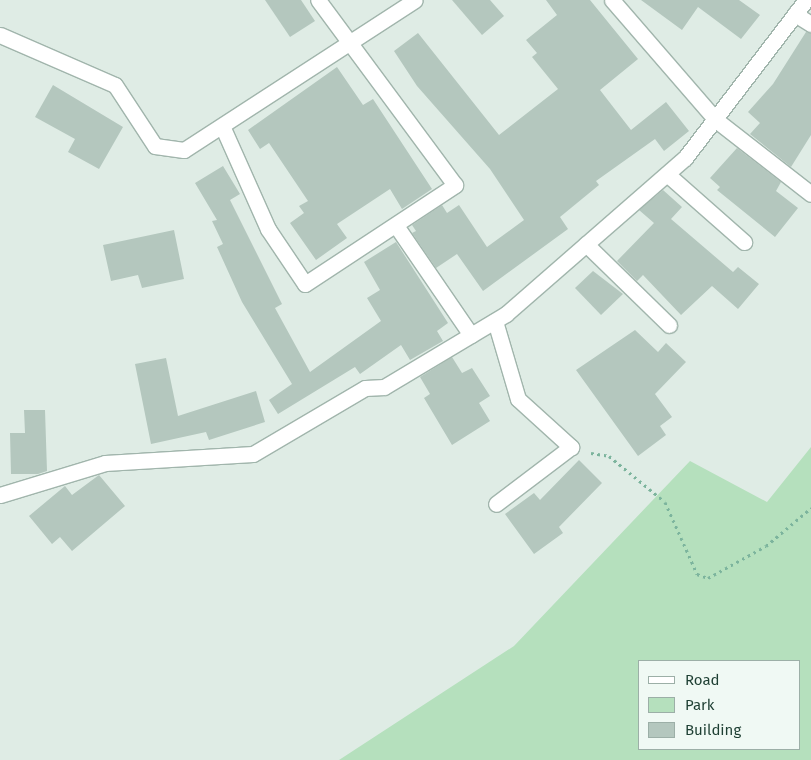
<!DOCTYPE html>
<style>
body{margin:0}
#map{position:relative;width:811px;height:760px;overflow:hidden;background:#dfece5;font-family:"Fira Sans",sans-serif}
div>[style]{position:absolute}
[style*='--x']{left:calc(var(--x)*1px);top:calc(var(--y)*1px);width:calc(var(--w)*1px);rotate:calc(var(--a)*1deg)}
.green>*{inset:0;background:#b5e0bd}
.building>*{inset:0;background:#b4c7be}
.path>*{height:3px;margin-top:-1.5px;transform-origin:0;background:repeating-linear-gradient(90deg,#7cb49d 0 2.5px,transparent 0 6.5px)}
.roads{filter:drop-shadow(1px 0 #a1b5ac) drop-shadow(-1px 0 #a1b5ac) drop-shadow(0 1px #a1b5ac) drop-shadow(0 -1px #a1b5ac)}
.service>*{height:15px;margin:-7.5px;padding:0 7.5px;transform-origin:7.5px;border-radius:7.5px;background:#fff}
.minor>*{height:15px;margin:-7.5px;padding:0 7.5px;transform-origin:7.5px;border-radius:7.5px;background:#fff}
span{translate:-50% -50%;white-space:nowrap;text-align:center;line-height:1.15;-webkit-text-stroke:4px #f0f9f4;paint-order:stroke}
.legend{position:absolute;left:638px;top:660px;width:162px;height:90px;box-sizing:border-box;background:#f0f9f4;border:1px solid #9cafa7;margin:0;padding:6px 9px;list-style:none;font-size:15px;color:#1e3f33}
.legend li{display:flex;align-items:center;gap:10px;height:25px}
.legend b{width:25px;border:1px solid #9cafa7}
</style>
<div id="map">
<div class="green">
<i style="clip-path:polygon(evenodd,811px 447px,811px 760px,339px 760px,514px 646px,690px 461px,767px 502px,811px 447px,640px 661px,800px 661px,800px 749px,640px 749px,640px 661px)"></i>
</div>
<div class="building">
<i style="clip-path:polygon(265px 0,301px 0,315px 21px,290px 37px)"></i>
<i style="clip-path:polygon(452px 0,490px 0,504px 16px,482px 35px)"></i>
<i style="clip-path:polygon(546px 0,590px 0,638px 59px,600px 90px,631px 130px,666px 102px,689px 131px,664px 151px,655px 139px,596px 181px,599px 185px,560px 217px,568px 229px,483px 291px,457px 254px,436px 268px,412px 233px,416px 231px,412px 225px,442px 205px,447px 213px,459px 205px,487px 247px,524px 220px,490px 169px,417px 86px,394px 51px,418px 33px,499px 135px,558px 89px,532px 57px,537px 53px,526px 40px,557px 15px)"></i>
<i style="clip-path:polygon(641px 0,739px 0,760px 15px,741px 39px,698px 7px,682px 30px)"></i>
<i style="clip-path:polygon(806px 32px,811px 33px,811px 135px,791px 167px,750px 134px,760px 123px,748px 112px,773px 84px)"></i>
<i style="clip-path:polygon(337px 67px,363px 105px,373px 99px,432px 189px,402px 209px,390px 189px,337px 224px,347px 238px,316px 260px,290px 223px,304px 213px,299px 206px,308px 201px,269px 143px,260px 149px,248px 130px)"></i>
<i style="clip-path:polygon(53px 85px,123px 127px,99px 169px,68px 152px,75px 139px,35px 117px)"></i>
<i style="clip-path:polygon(737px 148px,781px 182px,776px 191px,798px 208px,775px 237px,717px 190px,720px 187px,710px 178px)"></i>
<i style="clip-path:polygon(223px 166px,240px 194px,230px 200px,282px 304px,275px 308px,310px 372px,381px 321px,367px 298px,380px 290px,364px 262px,396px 242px,448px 323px,437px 331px,443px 341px,410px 360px,401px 345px,360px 374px,355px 367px,278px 414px,269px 400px,292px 384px,242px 302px,217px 247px,223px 244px,212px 221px,217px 220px,195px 183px)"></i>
<i style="clip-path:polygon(663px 190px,682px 207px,671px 219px,733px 272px,738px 267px,759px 284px,738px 309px,712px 286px,681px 315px,643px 275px,637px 281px,617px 261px,654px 223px,639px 210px)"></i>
<i style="clip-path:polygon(174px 230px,184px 279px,142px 288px,138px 275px,111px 281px,103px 245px)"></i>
<i style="clip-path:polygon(593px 271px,623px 294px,601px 315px,575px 288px)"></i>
<i style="clip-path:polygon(635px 330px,658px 352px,666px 343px,686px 362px,655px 394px,672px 417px,660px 426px,666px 435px,638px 456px,576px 370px)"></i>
<i style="clip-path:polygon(452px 357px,462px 373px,472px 368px,490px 396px,479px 403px,490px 421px,452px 445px,424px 398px,430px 394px,420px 377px)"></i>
<i style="clip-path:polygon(166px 358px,178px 416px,256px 391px,265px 422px,209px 440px,206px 432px,151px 444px,135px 364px)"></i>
<i style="clip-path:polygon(24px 410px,45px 410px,47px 471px,38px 474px,11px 474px,10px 433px,25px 433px)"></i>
<i style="clip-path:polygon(579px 460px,602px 483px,559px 527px,563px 533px,534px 554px,505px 514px,534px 493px,540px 500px)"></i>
<i style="clip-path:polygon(99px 475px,125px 506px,72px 551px,60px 537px,52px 544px,29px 516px,65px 486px,72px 495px)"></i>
</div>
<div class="path">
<i style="--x:591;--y:453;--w:18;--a:9"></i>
<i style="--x:609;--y:456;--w:72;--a:39.4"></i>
<i style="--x:665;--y:502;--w:79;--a:66"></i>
<i style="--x:697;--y:574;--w:12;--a:20"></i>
<i style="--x:708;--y:578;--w:66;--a:-28.9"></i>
<i style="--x:766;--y:546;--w:59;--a:-40.2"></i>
</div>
<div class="roads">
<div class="service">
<i style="--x:716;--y:120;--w:120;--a:37.9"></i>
<i style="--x:667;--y:174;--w:103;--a:41.4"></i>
<i style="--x:586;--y:244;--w:116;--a:44.3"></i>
<i style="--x:495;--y:321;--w:81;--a:73.6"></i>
<i style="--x:518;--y:399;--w:72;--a:42.2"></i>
<i style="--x:571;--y:447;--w:94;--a:142.8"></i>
</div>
<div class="minor">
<i style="--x:612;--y:0;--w:159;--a:49.1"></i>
<i style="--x:795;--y:14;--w:19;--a:32"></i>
<i style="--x:0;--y:35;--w:125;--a:23.5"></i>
<i style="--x:115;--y:85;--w:73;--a:56.7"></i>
<i style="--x:155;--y:146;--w:29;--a:8"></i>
<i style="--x:184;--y:150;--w:275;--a:-33"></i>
<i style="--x:223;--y:128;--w:111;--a:66"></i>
<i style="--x:268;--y:229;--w:66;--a:56.1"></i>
<i style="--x:305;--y:284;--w:180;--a:-33.4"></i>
<i style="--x:455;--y:185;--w:230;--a:-126.5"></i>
<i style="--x:397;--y:227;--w:131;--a:55.6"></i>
<i style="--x:0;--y:495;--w:110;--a:-16.9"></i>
<i style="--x:105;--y:463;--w:148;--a:-3.5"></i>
<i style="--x:253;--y:454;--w:130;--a:-30.5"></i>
<i style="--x:365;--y:388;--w:19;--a:-3"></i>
<i style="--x:384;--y:387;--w:142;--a:-30.9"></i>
<i style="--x:506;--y:314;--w:237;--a:-41.1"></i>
<i style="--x:685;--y:158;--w:199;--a:-52.6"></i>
</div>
</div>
<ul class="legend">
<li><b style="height:6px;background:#fff"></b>Road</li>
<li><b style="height:14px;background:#b5e0bd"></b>Park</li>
<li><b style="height:14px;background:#b4c7be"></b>Building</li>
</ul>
</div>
